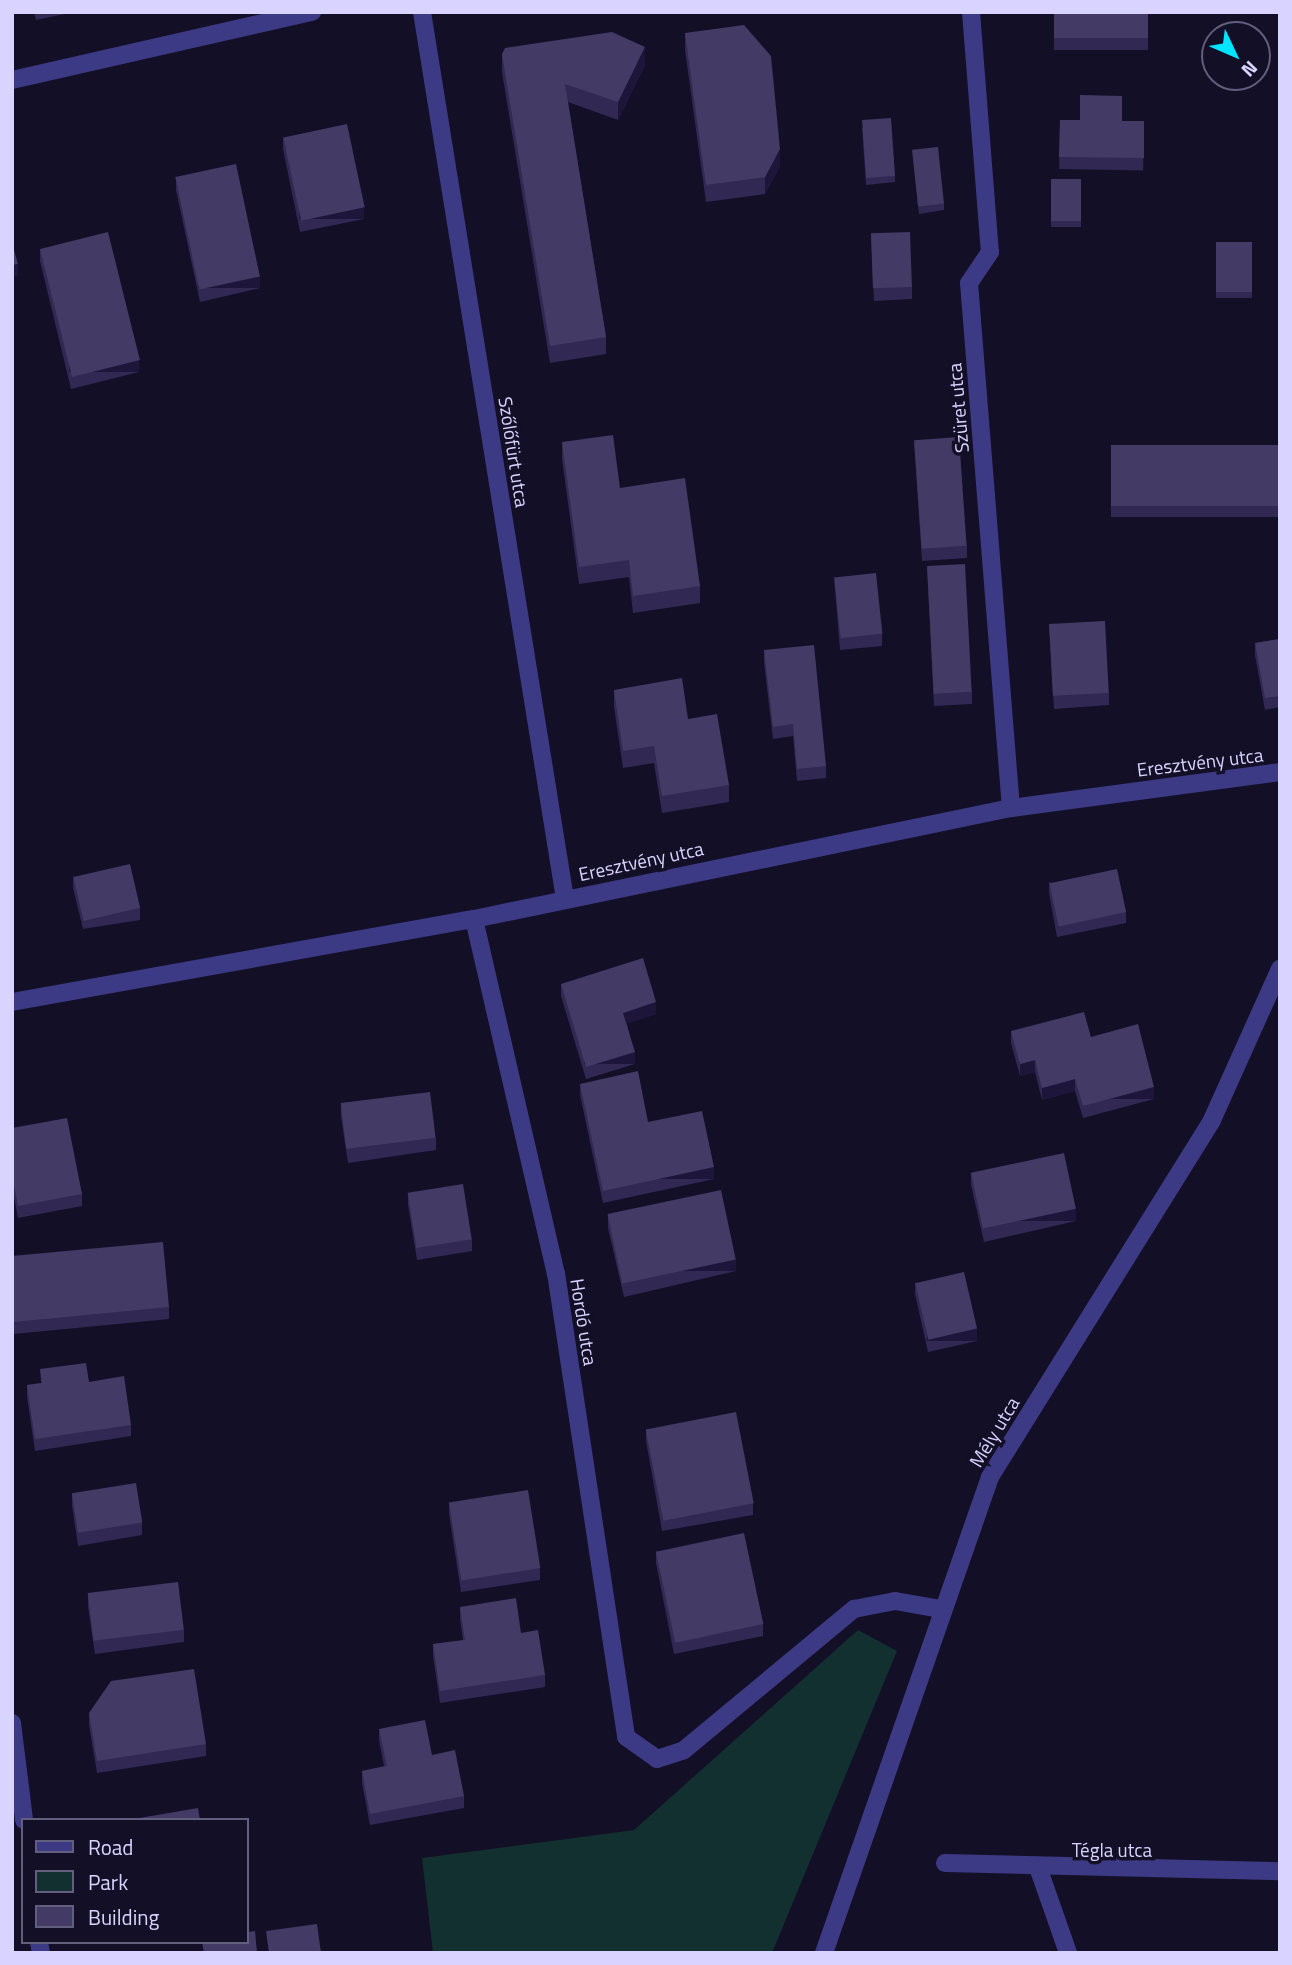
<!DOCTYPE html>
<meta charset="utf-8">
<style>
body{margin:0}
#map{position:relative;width:1292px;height:1965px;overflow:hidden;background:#130f26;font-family:"Titillium Web",sans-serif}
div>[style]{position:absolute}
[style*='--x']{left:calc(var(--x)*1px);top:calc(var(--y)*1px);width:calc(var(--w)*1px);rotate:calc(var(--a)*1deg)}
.green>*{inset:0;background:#12302f}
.street>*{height:18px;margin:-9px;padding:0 9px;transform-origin:9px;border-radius:9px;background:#3d3a85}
.wall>*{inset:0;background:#312854;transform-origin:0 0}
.shaded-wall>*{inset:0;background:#1d163a;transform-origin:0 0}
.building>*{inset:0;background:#433a66;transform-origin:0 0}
span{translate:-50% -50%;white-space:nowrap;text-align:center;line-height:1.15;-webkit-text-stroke:7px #130f26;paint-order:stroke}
.street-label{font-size:19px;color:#d9d4ff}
.frame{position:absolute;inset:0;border:14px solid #d9d4ff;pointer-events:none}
.legend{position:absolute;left:21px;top:1818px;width:228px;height:126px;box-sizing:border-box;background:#130f26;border:2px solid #625e7d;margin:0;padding:9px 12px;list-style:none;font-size:21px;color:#d9d4ff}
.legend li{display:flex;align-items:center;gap:14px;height:35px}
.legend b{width:35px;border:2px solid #625e7d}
.north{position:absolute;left:1201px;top:21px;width:70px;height:70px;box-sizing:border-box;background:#130f26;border:2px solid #625e7d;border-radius:50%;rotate:134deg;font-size:19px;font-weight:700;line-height:28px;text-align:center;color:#d9d4ff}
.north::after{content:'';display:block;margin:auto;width:24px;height:32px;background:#00e5ff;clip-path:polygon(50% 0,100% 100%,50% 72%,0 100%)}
</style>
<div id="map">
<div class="green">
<i style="clip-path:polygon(858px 1630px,897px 1651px,772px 1953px,433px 1953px,422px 1858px,634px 1830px)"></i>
</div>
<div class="street">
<i style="--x:422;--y:12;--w:898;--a:80.84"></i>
<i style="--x:971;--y:12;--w:241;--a:85.5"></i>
<i style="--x:990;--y:252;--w:37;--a:124"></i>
<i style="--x:969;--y:283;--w:527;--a:85.43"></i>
<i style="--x:12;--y:80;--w:308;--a:-12.8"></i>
<i style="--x:474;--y:919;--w:363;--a:77"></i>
<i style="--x:556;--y:1273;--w:469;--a:81.4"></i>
<i style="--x:626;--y:1737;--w:38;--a:35"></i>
<i style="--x:657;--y:1759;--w:28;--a:-18"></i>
<i style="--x:684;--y:1750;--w:221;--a:-39.7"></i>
<i style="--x:854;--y:1609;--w:42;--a:-11"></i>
<i style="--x:895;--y:1601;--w:47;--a:9.9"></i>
<i style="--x:12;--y:1002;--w:469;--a:-10.2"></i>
<i style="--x:474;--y:919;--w:548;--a:-11.68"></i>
<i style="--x:1011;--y:808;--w:271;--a:-7.6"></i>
<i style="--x:12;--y:1723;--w:98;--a:82.9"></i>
<i style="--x:945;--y:1863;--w:335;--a:1.4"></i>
<i style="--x:1039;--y:1870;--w:88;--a:70.7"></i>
<i style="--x:39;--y:1942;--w:11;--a:80"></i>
<i style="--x:824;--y:1953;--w:504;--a:-70.77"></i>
<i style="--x:990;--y:1477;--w:420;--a:-58.1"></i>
<i style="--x:1212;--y:1120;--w:166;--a:-65.8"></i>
</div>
<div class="wall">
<i style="clip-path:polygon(34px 12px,74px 12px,36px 20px)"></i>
<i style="left:1054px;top:12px;width:94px;height:38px"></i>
<i style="clip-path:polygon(685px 33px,780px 166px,765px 194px,706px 202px,685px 50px)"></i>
<i style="clip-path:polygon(502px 54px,645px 65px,618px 120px,568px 102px,606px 337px,606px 354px,550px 363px,502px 72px)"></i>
<i style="left:1060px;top:120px;width:84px;height:49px;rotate:1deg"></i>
<i style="clip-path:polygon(862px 127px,895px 176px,895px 182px,866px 185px)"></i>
<i style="clip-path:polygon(283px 137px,364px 219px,300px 232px,283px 149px)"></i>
<i style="clip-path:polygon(912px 150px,944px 204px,944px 210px,919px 214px)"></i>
<i style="clip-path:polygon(176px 178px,260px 288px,200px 302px,176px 190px)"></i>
<i style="left:1081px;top:179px;width:48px;height:30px;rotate:90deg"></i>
<i style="clip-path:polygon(871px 233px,912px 287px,912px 299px,874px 301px)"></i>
<i style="left:1216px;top:242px;width:36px;height:56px"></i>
<i style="clip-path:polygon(40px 249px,139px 372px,71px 389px,40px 261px)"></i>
<i style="clip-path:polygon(914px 441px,967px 546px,967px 558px,922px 561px)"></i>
<i style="clip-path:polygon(562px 442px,620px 488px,700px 586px,700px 603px,633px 613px,629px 577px,579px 584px,562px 459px)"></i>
<i style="left:1280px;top:445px;width:72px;height:169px;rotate:90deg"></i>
<i style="clip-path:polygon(927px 566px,972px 692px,972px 704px,934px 706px)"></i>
<i style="clip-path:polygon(834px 577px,882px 634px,882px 646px,840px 650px)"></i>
<i style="clip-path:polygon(1049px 625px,1109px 693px,1109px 705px,1054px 709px)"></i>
<i style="clip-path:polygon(1280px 639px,1280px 707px,1265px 710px,1255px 655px,1255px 643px)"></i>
<i style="clip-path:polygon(764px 650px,826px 766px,826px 778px,797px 781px,793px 736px,773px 739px,764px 662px)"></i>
<i style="clip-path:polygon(614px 690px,688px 719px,729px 785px,729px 802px,662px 813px,654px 763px,623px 768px,614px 707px)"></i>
<i style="clip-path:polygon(73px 876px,140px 908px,140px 920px,83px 929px,73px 888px)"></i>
<i style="clip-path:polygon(1049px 882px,1126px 912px,1126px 923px,1057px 937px,1049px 893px)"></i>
<i style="clip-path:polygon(561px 984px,656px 1014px,627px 1023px,635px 1064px,586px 1079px,561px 996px)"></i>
<i style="clip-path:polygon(1011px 1031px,1091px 1037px,1154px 1099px,1083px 1118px,1075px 1091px,1042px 1100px,1035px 1072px,1020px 1076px,1011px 1043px)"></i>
<i style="clip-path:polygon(580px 1084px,648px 1122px,714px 1179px,603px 1203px,580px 1095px)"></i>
<i style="clip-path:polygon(341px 1105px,436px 1138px,436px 1150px,348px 1163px,341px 1117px)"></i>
<i style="clip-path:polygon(12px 1128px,82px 1194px,82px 1206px,18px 1218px,12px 1186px)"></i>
<i style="clip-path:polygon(971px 1173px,1076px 1221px,984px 1242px,971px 1185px)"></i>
<i style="clip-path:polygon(408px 1193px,472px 1239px,472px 1251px,417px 1260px,408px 1205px)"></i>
<i style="clip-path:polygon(608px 1216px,736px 1271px,624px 1297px,608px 1228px)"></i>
<i style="clip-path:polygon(12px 1256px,169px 1307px,169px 1319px,14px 1334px,12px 1309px)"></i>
<i style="clip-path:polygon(915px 1282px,977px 1341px,928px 1352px,915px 1294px)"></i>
<i style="clip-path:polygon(40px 1369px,89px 1382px,131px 1425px,131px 1436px,35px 1451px,27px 1397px,27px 1385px,41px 1383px)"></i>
<i style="clip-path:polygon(646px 1429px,753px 1503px,753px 1515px,662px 1531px,646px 1441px)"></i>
<i style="clip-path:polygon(72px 1493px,142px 1523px,142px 1535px,78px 1546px,72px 1505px)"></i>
<i style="clip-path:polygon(449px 1502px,540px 1568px,540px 1580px,461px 1592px,449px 1514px)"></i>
<i style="clip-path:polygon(656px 1551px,763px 1624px,763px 1636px,674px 1654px,656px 1563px)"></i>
<i style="clip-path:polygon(88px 1595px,184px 1630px,184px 1642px,95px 1654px,88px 1607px)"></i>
<i style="clip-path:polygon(460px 1607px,521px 1633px,545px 1675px,545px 1687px,440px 1703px,433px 1656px,433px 1644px,463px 1640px,460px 1619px)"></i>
<i style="clip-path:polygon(89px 1713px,206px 1744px,206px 1756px,97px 1773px,89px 1725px)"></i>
<i style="clip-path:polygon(379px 1729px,432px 1755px,464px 1796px,464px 1808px,370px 1825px,362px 1783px,362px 1771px,384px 1766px,379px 1741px)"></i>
</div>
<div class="shaded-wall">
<i style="clip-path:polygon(645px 47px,645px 65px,618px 120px,618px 102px)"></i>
<i style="clip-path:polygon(780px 149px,780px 166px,765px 194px,765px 177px)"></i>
<i style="left:364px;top:207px;width:12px;height:65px;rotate:90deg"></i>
<i style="clip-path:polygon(18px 264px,18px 276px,12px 277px,12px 265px)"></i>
<i style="left:260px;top:276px;width:12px;height:62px;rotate:90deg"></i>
<i style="left:139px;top:360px;width:12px;height:70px;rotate:90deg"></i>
<i style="clip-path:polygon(656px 1002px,656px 1014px,623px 1025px,623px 1013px)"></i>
<i style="left:635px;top:1052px;width:12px;height:51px;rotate:90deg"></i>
<i style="clip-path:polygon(1035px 1060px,1035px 1072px,1020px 1076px,1020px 1064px)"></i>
<i style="clip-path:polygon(1075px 1079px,1075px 1091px,1042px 1100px,1042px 1088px)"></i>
<i style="left:1154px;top:1087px;width:12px;height:73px;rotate:90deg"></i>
<i style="left:714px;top:1167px;width:12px;height:114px;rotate:90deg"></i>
<i style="left:1076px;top:1209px;width:12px;height:94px;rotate:90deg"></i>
<i style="left:736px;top:1259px;width:12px;height:115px;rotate:90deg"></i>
<i style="left:977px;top:1329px;width:12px;height:50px;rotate:90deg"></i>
</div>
<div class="building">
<i style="left:1054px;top:12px;width:94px;height:26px"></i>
<i style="clip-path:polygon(744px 25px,771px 56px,780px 149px,765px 177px,706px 185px,685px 33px)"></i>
<i style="clip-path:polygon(612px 32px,645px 47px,618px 102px,565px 84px,606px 337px,550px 346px,502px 54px,505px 48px)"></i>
<i style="clip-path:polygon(1080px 95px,1122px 96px,1122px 121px,1144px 121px,1144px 158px,1059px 157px,1060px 120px,1080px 120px)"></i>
<i style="left:891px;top:118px;width:58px;height:29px;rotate:86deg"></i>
<i style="left:347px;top:124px;width:85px;height:65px;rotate:78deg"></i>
<i style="left:938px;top:147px;width:57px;height:26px;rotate:84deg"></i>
<i style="left:236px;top:164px;width:115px;height:62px;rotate:78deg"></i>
<i style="left:1081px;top:179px;width:42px;height:30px;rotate:90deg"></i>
<i style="left:108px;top:232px;width:132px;height:70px;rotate:76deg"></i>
<i style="left:910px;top:232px;width:55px;height:39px;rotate:88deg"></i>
<i style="left:1216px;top:242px;width:36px;height:50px"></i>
<i style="clip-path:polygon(12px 243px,18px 264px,12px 265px)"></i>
<i style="clip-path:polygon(613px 435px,620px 488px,685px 478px,700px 586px,633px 596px,629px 560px,579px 567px,562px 442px)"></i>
<i style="left:959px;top:437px;width:109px;height:45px;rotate:86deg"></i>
<i style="left:1280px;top:445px;width:61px;height:169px;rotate:90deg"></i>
<i style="left:965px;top:564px;width:128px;height:38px;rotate:87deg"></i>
<i style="left:876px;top:573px;width:61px;height:42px;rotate:84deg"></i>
<i style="left:1105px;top:621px;width:72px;height:56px;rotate:87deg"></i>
<i style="clip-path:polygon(1280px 639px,1280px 696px,1265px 698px,1255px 643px)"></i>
<i style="clip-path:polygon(814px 645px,826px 766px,797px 769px,793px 724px,773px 727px,764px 650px)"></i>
<i style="clip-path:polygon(682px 678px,688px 719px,717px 714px,729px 785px,662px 796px,654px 746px,623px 751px,614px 690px)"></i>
<i style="left:130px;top:864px;width:45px;height:58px;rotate:77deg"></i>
<i style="left:1117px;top:869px;width:44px;height:69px;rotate:78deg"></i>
<i style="clip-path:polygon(643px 958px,656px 1002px,623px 1013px,635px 1052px,586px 1067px,561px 984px)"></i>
<i style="clip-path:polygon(1084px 1012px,1091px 1037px,1138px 1024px,1154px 1087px,1083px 1106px,1075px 1079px,1042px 1088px,1035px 1060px,1020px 1064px,1011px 1031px)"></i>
<i style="clip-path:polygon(638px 1071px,648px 1122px,702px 1111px,714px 1167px,603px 1191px,580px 1084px)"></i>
<i style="left:430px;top:1092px;width:46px;height:90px;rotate:83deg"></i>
<i style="clip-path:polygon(67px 1118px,82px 1194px,18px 1206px,12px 1175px,12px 1128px)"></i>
<i style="left:1064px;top:1153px;width:57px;height:95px;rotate:78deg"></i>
<i style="left:463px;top:1184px;width:56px;height:56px;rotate:81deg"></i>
<i style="left:721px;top:1190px;width:71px;height:116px;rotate:78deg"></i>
<i style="clip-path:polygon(163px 1242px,169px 1307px,14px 1322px,12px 1297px,12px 1256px)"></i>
<i style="left:964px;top:1272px;width:58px;height:50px;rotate:77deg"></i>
<i style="clip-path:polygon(86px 1363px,89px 1382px,124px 1376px,131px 1425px,35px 1439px,27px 1385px,42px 1383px,40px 1369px)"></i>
<i style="left:736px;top:1412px;width:93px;height:92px;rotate:79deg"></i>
<i style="left:136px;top:1483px;width:40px;height:65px;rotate:81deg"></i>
<i style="left:528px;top:1490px;width:79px;height:80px;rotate:81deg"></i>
<i style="left:744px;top:1533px;width:93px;height:90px;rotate:78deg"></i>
<i style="left:178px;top:1582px;width:48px;height:91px;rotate:83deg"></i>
<i style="clip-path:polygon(516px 1598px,521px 1633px,538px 1630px,545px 1675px,440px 1691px,433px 1644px,465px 1640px,460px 1607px)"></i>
<i style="clip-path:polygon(194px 1669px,206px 1744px,97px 1761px,89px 1713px,111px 1681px)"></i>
<i style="clip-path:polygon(425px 1720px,432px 1755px,455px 1750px,464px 1796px,370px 1814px,362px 1771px,387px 1766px,379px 1729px)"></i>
<i style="clip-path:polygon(198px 1808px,200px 1820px,128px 1820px)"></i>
<i style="clip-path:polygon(317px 1924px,321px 1953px,269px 1953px,266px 1931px)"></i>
<i style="clip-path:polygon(255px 1931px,257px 1953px,204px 1953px,202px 1942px,247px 1942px,247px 1932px)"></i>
</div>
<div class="street-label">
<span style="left:958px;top:408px;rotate:-95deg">Szüret utca</span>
<span style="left:514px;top:452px;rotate:81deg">Szőlőfürt utca</span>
<span style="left:1200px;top:762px;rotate:-7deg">Eresztvény utca</span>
<span style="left:641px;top:861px;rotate:-12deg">Eresztvény utca</span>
<span style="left:584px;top:1322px;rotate:81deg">Hordó utca</span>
<span style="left:994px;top:1432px;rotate:-59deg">Mély utca</span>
<span style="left:1112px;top:1850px">Tégla utca</span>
</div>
<div class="frame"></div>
<ul class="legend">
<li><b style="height:9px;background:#3d3a85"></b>Road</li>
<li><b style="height:19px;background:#12302f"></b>Park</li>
<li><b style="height:19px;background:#433a66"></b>Building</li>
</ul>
<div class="north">N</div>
</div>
